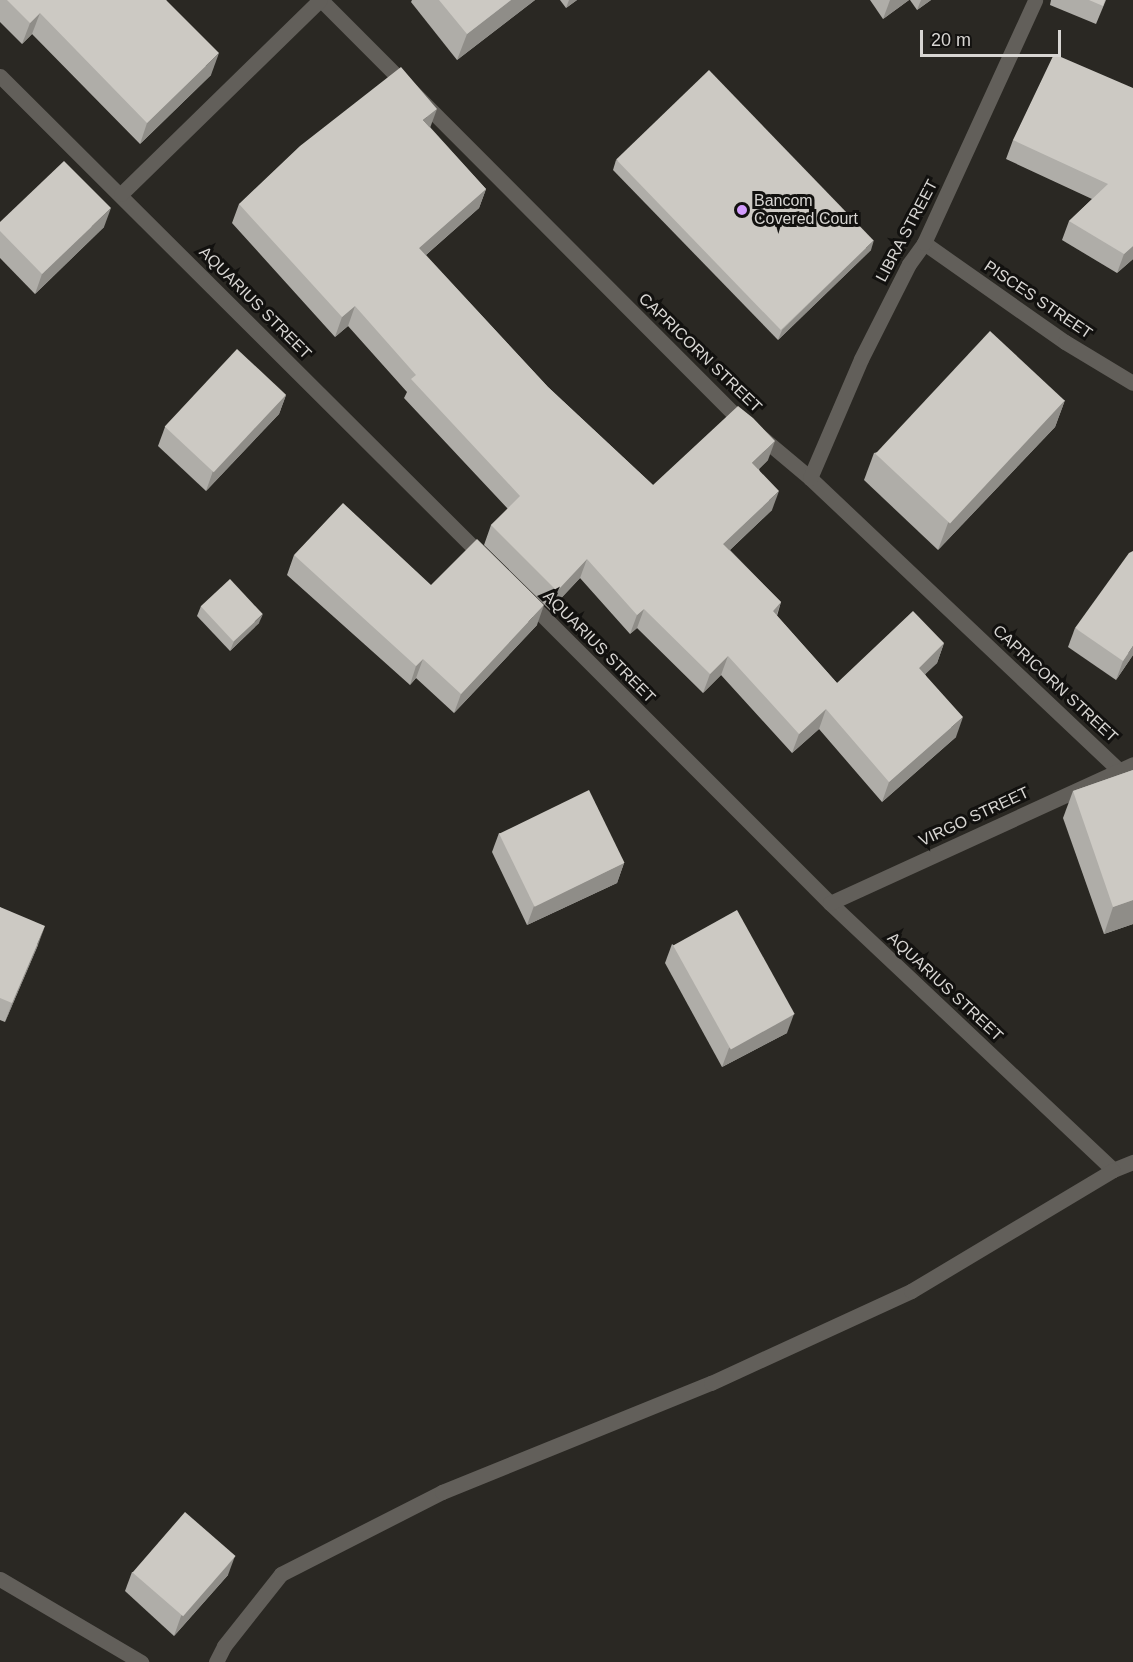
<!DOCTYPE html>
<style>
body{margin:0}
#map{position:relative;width:1133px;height:1662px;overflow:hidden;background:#2a2823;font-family:Helvetica,sans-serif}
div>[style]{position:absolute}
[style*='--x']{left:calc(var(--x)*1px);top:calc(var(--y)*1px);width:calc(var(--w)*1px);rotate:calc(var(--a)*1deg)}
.minor>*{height:15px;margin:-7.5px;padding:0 7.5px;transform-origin:7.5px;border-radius:7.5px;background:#625f5a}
.wall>*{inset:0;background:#afada8}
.shaded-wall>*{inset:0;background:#8f8d88}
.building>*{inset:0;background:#ccc9c3;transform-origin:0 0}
.dots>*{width:16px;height:16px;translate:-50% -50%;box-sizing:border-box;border:3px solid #12110f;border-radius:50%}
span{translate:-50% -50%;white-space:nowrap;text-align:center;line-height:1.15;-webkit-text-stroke:6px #12110f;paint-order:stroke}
.poi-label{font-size:16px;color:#d8d6d3}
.left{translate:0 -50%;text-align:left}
.street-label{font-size:16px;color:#d8d6d3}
.scale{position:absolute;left:920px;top:30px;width:141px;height:27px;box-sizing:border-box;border:3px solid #d8d6d3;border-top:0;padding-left:8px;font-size:18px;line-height:21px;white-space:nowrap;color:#d8d6d3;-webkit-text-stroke:4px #12110f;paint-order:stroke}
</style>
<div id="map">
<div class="minor">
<i style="--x:321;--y:0;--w:586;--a:45.07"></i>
<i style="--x:735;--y:415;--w:98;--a:40"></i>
<i style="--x:810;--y:478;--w:424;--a:43.4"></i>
<i style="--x:0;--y:76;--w:684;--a:44.88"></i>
<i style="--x:121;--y:194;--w:278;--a:-44.3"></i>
<i style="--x:924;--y:243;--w:172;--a:35.1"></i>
<i style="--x:1065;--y:342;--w:79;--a:31.1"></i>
<i style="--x:810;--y:478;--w:129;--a:-66.8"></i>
<i style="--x:861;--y:359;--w:106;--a:-63.2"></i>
<i style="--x:909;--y:264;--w:26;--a:-54"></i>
<i style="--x:924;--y:243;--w:267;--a:-65.4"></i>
<i style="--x:528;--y:601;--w:427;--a:45"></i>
<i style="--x:830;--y:903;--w:389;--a:43.3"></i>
<i style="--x:1113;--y:1170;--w:22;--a:-22"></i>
<i style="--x:830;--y:903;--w:333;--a:-24.6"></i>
<i style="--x:0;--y:1579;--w:164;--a:30.5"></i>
<i style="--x:216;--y:1662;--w:18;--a:-63"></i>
<i style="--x:224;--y:1646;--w:92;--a:-51.6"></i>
<i style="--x:281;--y:1574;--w:181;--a:-27"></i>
<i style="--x:442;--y:1492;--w:290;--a:-22.1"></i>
<i style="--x:711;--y:1383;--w:220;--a:-24.7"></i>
<i style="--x:911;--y:1291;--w:235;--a:-30.9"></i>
</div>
<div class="wall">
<i style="clip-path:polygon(0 0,166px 0,211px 75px,140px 144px,32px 34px,22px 44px,0 22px)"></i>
<i style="clip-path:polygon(412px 0,535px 0,457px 60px,411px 2px)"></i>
<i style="clip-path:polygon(560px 0,577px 0,566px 8px)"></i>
<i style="clip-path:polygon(870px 0,909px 0,883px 19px)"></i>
<i style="clip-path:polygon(910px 0,931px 0,917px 10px)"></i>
<i style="clip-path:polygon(1051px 0,1106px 0,1096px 24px,1050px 5px)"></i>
<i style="clip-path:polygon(1133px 88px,1133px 259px,1117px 273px,1062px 240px,1069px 221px,1092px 199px,1006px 159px,1013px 140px)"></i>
<i style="clip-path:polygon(430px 127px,486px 189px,479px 208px,426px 255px,548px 387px,653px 485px,768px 460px,759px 469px,772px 510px,730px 550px,781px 602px,777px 616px,837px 683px,944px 643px,937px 663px,925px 674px,956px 737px,882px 802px,819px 729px,792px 753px,721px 675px,703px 693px,637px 628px,630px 634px,580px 578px,550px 610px,484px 545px,491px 525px,508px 509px,404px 398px,407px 392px,348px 326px,335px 337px,232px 223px,239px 204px)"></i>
<i style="clip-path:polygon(616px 160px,871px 250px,778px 340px,613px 170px)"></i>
<i style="clip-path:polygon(0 222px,104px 227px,35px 294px,0 258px)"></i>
<i style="clip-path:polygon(286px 395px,279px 414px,206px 491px,158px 446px,165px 427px)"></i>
<i style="clip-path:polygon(1065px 400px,1055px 427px,938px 550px,864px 480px,874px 453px)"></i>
<i style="clip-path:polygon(294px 555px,431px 585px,537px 625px,454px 713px,416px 678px,410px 685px,287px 575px)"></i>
<i style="clip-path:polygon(201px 606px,259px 623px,230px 651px,197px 616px)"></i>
<i style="clip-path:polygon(1075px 628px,1133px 655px,1116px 680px,1068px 647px)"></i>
<i style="clip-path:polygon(1133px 770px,1133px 924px,1104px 934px,1063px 818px,1073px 791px)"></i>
<i style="clip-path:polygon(499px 833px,624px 863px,617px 883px,527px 925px,492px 852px)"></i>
<i style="clip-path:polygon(0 907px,38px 945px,5px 1022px,0 1020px)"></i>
<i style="clip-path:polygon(672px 944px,787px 1033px,722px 1067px,665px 963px)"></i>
<i style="clip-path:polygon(132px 1572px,228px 1575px,174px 1636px,125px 1591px)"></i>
</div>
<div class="shaded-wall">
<i style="clip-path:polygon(511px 0,535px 0,457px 60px,467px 34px)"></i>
<i style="clip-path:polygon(569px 0,577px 0,566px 8px)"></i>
<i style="clip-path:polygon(890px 0,909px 0,883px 19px)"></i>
<i style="clip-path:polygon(921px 0,931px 0,917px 10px)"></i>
<i style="clip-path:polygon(40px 13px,32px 34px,22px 44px,30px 23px)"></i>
<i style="clip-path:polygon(219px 53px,211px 75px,140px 144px,147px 123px)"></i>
<i style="clip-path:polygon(437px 109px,430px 128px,423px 120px)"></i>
<i style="clip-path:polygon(486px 189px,479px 208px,412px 267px,419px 248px)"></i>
<i style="clip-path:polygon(111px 208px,104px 227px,35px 294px,42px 274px)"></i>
<i style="clip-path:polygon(874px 240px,871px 250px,778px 340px,782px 330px)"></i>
<i style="clip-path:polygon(1133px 246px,1133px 259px,1117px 273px,1124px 254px)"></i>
<i style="clip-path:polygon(355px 306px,348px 326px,335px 337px,342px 317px)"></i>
<i style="clip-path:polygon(286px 395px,279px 414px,206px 491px,213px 471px)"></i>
<i style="clip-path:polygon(1065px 400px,1055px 427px,938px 550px,948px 523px)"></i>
<i style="clip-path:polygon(775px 441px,768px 460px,745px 482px,752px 463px)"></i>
<i style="clip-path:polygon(779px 491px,772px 510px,716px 563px,723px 544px)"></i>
<i style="clip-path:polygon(587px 559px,580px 578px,550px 610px,557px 591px)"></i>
<i style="clip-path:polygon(781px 602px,774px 622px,773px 611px)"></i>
<i style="clip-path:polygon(544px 605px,537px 625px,454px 713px,461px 694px)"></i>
<i style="clip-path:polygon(644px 609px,637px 628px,630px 634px,637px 615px)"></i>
<i style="clip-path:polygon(263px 614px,259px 623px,230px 651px,234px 641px)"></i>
<i style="clip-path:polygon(944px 643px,937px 663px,912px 687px,919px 668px)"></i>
<i style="clip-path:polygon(1133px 646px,1133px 655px,1116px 680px,1123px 661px)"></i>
<i style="clip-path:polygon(728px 656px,721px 675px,703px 693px,710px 674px)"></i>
<i style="clip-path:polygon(423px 659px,416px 678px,410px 685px,416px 666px)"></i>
<i style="clip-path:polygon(826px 709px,819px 729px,792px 753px,799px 734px)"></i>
<i style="clip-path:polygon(963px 717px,956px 737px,882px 802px,889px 782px)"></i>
<i style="clip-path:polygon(624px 863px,617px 883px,527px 925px,534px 906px)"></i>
<i style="clip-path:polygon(1133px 900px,1133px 924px,1104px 934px,1113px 907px)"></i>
<i style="clip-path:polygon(45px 926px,38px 945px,5px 1022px,12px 1003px)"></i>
<i style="clip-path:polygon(794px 1014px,787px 1033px,722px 1067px,729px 1048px)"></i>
<i style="clip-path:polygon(235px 1556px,228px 1575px,174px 1636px,181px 1616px)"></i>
</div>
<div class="building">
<i style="clip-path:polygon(7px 0,166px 0,219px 53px,147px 123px,40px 13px,30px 23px)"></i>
<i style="clip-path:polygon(439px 0,511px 0,467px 34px)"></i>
<i style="clip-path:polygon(1089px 0,1105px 0,1103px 6px)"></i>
<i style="clip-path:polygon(1054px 54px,1133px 88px,1133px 246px,1124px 254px,1069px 221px,1108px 184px,1013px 140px)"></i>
<i style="clip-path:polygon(401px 67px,437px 109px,423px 120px,486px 189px,419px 248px,548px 387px,653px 485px,738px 406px,753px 418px,775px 441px,752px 463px,779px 491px,723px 544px,781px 602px,773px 611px,837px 683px,913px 611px,944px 643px,919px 668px,963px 717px,889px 782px,826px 709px,799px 734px,728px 656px,710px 674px,644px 609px,637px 615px,587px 559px,557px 591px,491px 525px,520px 496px,411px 379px,416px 375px,355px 306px,342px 317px,239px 204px,300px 146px)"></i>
<i style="left:709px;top:70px;width:237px;height:129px;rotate:46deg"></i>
<i style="clip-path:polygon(64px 161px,111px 208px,42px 274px,0 231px,0 222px)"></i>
<i style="left:990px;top:331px;width:102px;height:168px;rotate:43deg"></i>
<i style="left:237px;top:349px;width:67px;height:106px;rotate:43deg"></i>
<i style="clip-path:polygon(343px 503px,431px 585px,477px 539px,544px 605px,461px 694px,423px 659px,416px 666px,294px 555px)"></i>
<i style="clip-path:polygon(1133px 551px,1133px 646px,1123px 661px,1075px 628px,1129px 553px)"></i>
<i style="left:230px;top:579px;width:48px;height:40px;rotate:47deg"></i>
<i style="clip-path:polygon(1133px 770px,1133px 900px,1113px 907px,1073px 791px)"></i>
<i style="left:589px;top:790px;width:81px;height:100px;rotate:64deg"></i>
<i style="clip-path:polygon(0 907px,45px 926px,12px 1003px,0 998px)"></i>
<i style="left:737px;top:910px;width:119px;height:73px;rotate:61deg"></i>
<i style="left:185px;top:1512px;width:67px;height:80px;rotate:41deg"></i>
</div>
<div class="dots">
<i style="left:742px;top:210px;background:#d29cfd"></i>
</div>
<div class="poi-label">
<span class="left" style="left:754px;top:210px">Bancom<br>Covered Court</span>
</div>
<div class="street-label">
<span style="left:907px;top:231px;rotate:-62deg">LIBRA STREET</span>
<span style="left:1038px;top:300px;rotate:34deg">PISCES STREET</span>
<span style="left:255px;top:303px;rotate:45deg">AQUARIUS STREET</span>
<span style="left:700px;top:353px;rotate:44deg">CAPRICORN STREET</span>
<span style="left:599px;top:647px;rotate:45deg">AQUARIUS STREET</span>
<span style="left:1055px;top:684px;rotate:43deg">CAPRICORN STREET</span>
<span style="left:974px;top:817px;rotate:-25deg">VIRGO STREET</span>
<span style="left:945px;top:987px;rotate:43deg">AQUARIUS STREET</span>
</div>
<div class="scale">20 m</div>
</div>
